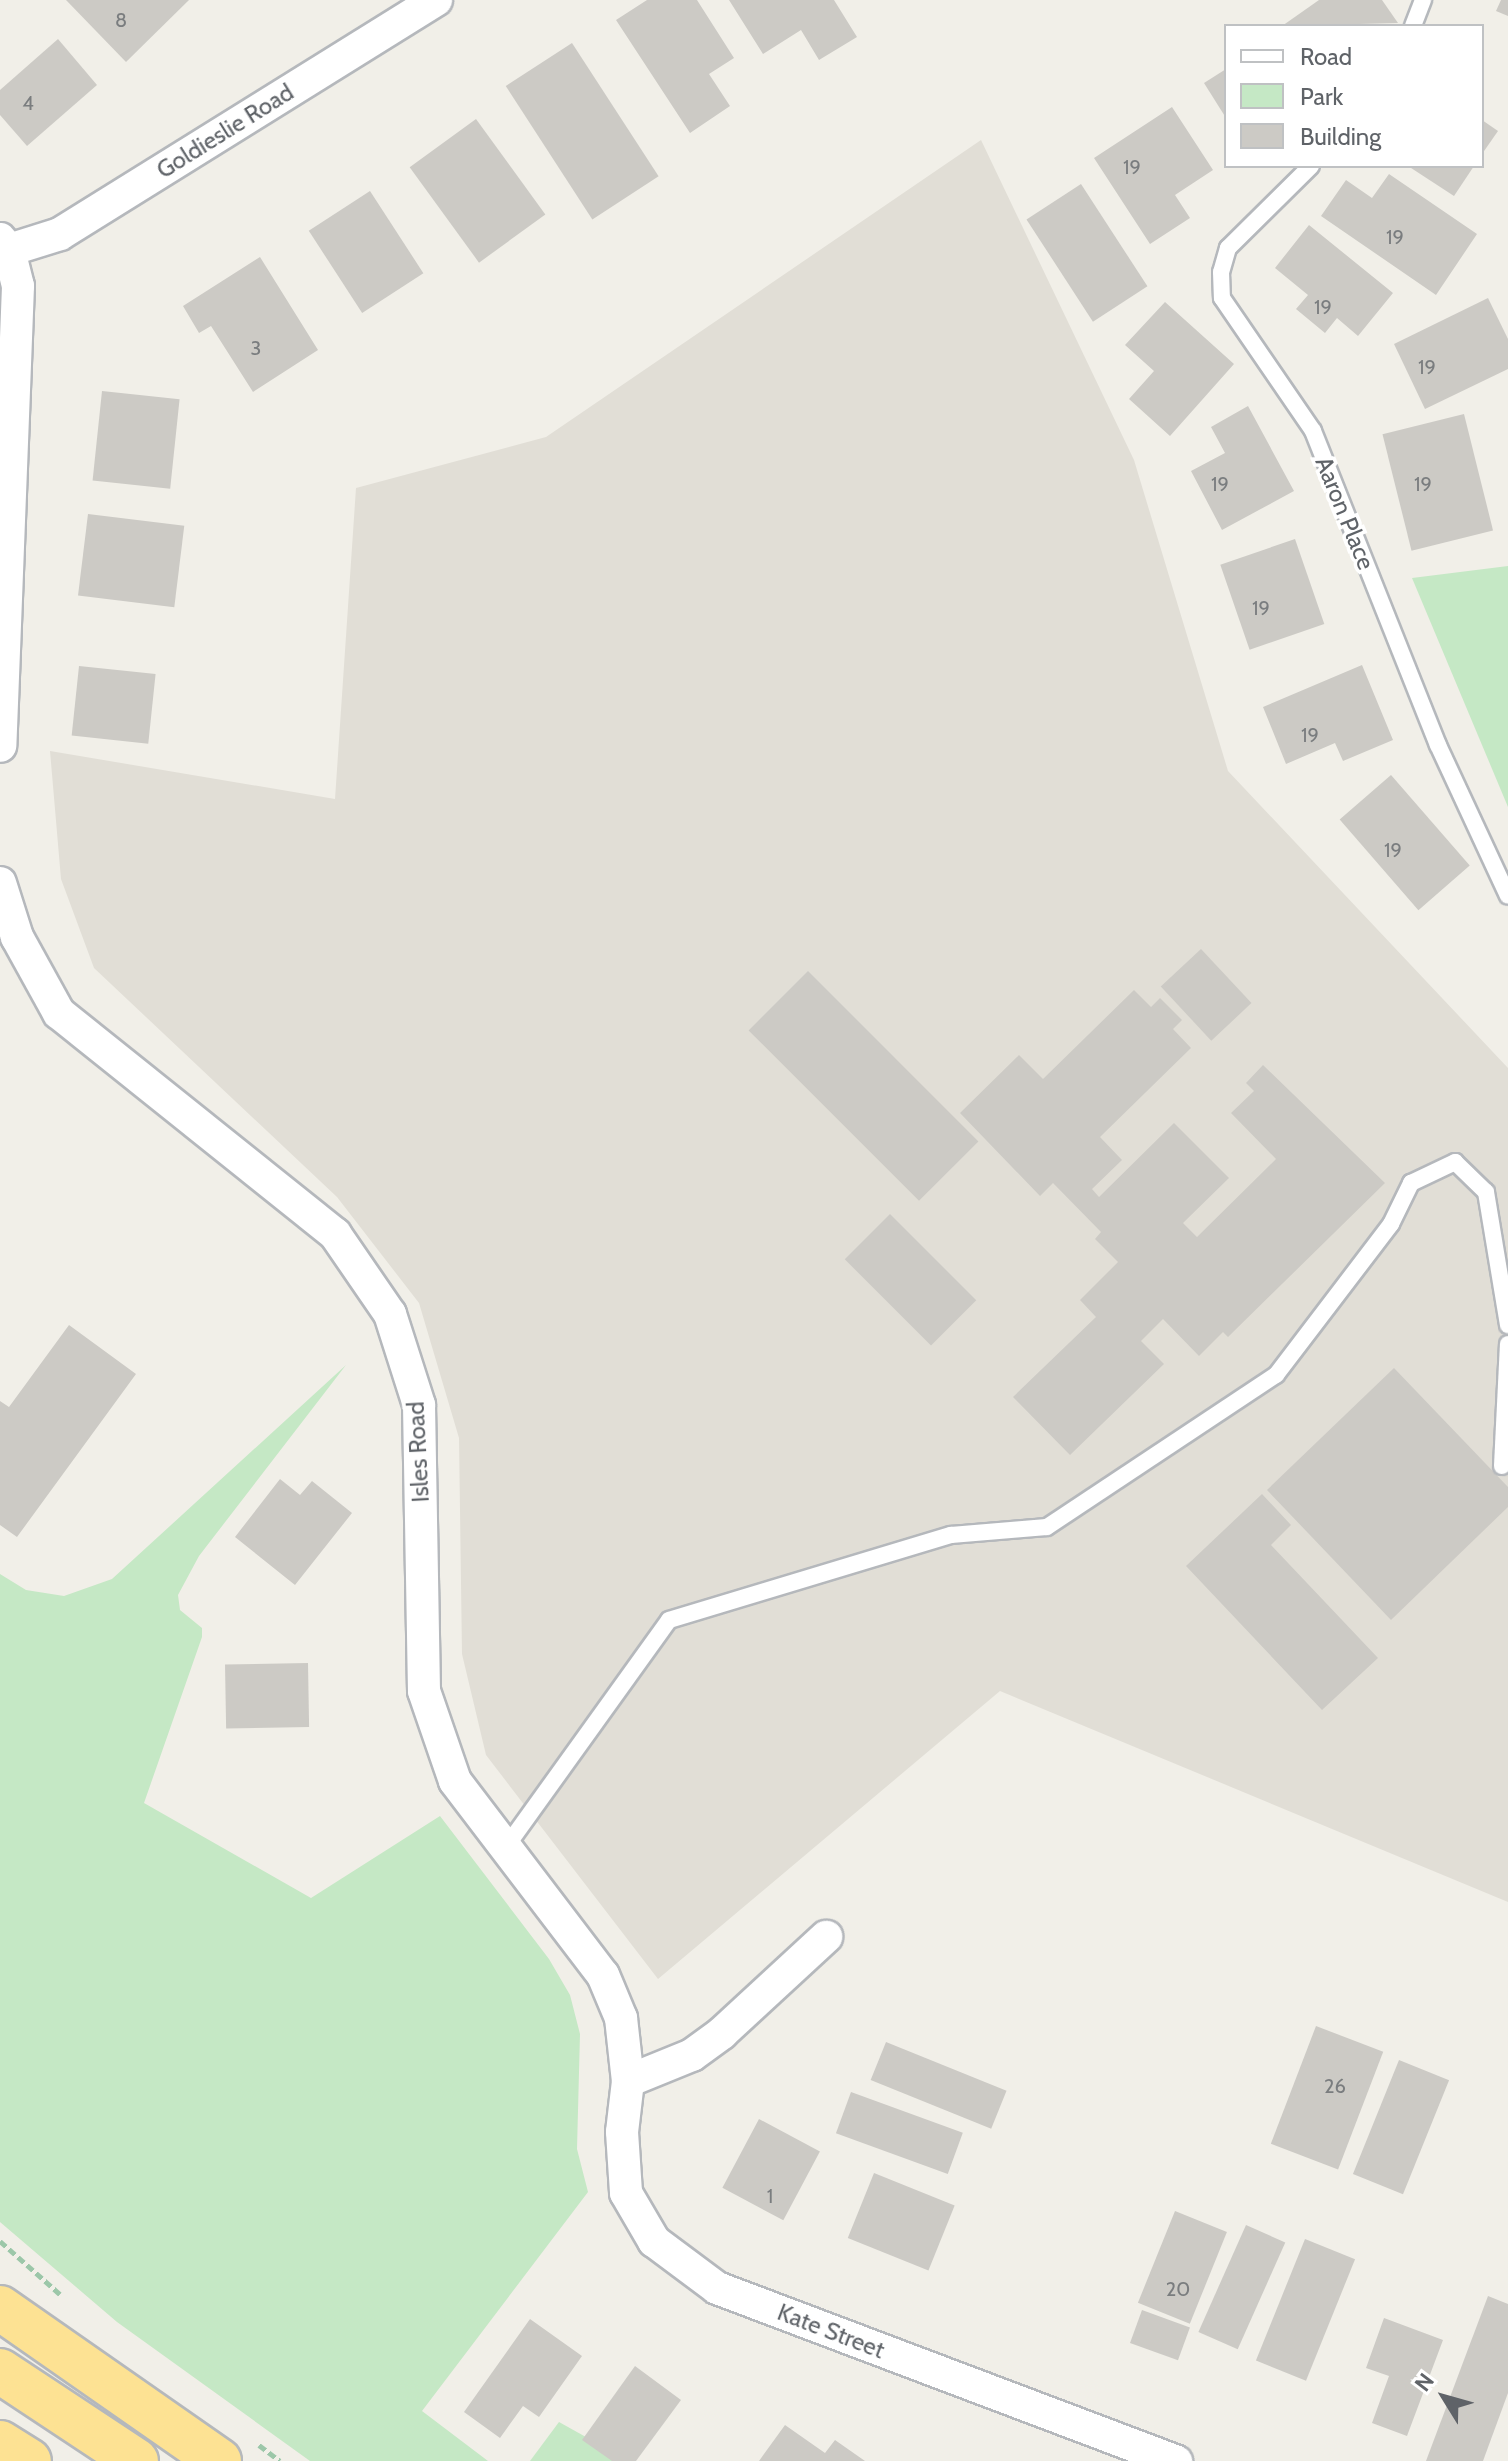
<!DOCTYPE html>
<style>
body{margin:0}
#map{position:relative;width:1508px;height:2461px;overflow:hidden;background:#f1efe8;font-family:Cabin,sans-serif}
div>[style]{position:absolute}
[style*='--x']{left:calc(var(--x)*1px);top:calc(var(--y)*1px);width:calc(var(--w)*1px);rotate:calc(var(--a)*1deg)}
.education>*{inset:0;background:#e1ded6}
.green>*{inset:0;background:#c5e8c5}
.building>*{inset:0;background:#cccac5;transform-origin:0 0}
.path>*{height:5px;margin-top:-2.5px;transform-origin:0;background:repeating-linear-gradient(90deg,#9cc7a9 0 8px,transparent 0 12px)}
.roads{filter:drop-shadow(2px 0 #b5b8bc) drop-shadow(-2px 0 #b5b8bc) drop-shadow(0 2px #b5b8bc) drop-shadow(0 -2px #b5b8bc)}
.lane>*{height:16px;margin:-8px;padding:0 8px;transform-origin:8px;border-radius:8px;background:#fff}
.street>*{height:32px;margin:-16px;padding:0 16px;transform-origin:16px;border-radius:16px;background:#fff}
.highway>*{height:44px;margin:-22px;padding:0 22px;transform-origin:22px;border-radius:22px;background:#fde293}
span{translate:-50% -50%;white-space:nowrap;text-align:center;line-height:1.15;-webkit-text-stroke:7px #fff;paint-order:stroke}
.number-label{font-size:20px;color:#7a7d7f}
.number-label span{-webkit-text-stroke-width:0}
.street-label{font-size:24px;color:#5f6368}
.legend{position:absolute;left:1224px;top:24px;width:260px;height:144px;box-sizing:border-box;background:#fff;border:2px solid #bfc1c3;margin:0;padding:10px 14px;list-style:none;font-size:24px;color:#5f6368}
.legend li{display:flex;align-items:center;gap:16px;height:40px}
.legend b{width:40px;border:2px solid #bfc1c3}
.north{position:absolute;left:1404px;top:2357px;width:80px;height:80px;-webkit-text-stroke:6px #fff;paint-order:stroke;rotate:307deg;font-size:22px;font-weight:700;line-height:32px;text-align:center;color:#5f6368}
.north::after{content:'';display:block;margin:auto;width:28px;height:36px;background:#5f6368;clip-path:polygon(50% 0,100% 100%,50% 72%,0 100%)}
</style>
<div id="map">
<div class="education">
<i style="clip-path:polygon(981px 140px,1134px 460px,1228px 771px,1508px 1068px,1508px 1902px,1000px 1691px,658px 1979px,486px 1755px,462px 1654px,459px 1438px,419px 1303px,337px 1197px,94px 968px,61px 879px,50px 751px,335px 799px,356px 488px,546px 437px)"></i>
</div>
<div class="green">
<i style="clip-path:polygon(1508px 566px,1508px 807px,1412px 578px)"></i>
<i style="clip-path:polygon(346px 1365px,199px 1556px,178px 1595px,180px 1610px,202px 1628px,202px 1637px,144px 1803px,311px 1898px,440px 1816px,549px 1959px,570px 1995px,580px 2034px,577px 2149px,588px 2192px,422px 2411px,488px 2461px,310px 2461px,117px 2322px,0 2222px,0 1574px,26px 1590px,64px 1596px,112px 1579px)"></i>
<i style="clip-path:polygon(559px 2422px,629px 2461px,530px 2461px)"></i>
</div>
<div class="building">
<i style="clip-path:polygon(66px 0,189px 0,126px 62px)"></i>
<i style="clip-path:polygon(647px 0,697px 0,734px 58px,709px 74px,730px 106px,690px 133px,616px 20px)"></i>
<i style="clip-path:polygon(729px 0,834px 0,857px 37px,819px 60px,801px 30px,763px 54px)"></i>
<i style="clip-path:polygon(1319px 0,1382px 0,1398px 23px,1282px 26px)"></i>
<i style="clip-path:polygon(1501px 0,1508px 0,1508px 16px,1496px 11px)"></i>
<i style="clip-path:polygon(58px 39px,97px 85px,27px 146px,0 115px,0 90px)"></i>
<i style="left:572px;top:43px;width:159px;height:79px;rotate:57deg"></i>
<i style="clip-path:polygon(1226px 69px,1226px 118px,1204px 83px)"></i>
<i style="clip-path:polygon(1172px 107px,1213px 170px,1175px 195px,1190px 218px,1150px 244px,1094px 158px)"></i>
<i style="left:476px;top:119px;width:118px;height:82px;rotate:54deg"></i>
<i style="clip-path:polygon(1482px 120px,1498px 131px,1482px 154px)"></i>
<i style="clip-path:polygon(1408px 166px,1474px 166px,1454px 196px)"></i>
<i style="clip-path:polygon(1389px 174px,1477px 234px,1436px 295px,1321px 216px,1346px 180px,1372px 198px)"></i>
<i style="left:1081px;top:184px;width:122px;height:65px;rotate:57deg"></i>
<i style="left:370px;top:191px;width:98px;height:73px;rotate:57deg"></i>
<i style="clip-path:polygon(1309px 225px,1393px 293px,1358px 336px,1337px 318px,1325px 333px,1296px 309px,1308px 295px,1275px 268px)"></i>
<i style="clip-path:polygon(260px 257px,318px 350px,253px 392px,211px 326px,199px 333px,183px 306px)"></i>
<i style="clip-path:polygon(1488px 298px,1508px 339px,1508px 369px,1425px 409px,1394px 344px)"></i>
<i style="clip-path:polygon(1165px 302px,1234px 364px,1170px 436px,1129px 399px,1154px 371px,1125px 345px)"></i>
<i style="left:102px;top:391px;width:78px;height:90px;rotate:6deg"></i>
<i style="clip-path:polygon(1248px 406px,1294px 491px,1222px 530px,1191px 471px,1225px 453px,1211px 427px)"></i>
<i style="left:1464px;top:414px;width:120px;height:84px;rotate:76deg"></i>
<i style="left:88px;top:514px;width:97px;height:82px;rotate:7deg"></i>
<i style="left:1295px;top:539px;width:90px;height:79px;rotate:71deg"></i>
<i style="clip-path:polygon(1362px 665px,1393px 740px,1343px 761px,1335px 743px,1286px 764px,1263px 707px)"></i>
<i style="left:79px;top:666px;width:77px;height:70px;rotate:6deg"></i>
<i style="left:1391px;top:775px;width:120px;height:68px;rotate:49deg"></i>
<i style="left:1201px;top:949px;width:74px;height:55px;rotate:47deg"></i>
<i style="left:808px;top:971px;width:241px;height:84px;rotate:45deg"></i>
<i style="clip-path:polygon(1134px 990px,1151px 1007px,1160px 998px,1182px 1020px,1173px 1029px,1191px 1048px,1100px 1137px,1122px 1160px,1092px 1189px,1099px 1197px,1174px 1123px,1229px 1178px,1183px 1223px,1197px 1237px,1276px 1159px,1231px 1113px,1254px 1091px,1246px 1083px,1263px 1065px,1385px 1183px,1228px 1337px,1223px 1332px,1199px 1356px,1163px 1319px,1141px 1341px,1164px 1364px,1070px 1455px,1013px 1397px,1096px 1317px,1080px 1300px,1118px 1262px,1095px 1239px,1101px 1232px,1053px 1183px,1040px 1196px,960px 1113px,1019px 1055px,1043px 1079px)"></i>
<i style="left:890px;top:1214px;width:122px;height:64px;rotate:45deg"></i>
<i style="clip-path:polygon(69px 1325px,136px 1374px,17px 1537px,0 1525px,0 1401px,9px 1407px)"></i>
<i style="clip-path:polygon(1394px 1368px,1508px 1487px,1508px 1507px,1391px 1620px,1267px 1490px)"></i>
<i style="clip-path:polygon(280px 1479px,300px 1495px,312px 1481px,352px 1513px,295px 1585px,235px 1537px)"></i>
<i style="clip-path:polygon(1262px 1494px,1291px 1525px,1271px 1545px,1378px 1658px,1322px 1710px,1186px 1566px)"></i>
<i style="left:308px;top:1663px;width:64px;height:83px;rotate:89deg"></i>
<i style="left:1316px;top:2026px;width:72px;height:126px;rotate:21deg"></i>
<i style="left:886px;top:2042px;width:130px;height:41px;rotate:22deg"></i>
<i style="left:1399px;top:2060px;width:54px;height:123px;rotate:22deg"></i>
<i style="left:851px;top:2092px;width:119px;height:44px;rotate:20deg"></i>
<i style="left:759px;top:2119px;width:69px;height:78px;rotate:28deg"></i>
<i style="left:874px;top:2173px;width:87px;height:70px;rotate:22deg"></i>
<i style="left:1175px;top:2211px;width:56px;height:99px;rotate:22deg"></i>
<i style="left:1246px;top:2225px;width:43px;height:117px;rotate:24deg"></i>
<i style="left:1305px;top:2239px;width:54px;height:131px;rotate:22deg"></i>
<i style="clip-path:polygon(1488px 2296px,1508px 2304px,1508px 2393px,1483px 2461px,1426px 2461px)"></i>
<i style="left:1142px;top:2310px;width:51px;height:35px;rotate:20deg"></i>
<i style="clip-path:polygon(1384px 2318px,1443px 2340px,1407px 2436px,1372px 2423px,1389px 2376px,1366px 2368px)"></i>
<i style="clip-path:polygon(530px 2319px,582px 2356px,539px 2417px,523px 2406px,500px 2438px,464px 2412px)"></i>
<i style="clip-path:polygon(635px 2366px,681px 2400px,636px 2461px,612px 2461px,582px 2440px)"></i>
<i style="clip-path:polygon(785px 2425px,825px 2453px,835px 2440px,865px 2461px,759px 2461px)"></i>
</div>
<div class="path">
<i style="--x:0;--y:2241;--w:80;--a:41.5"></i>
<i style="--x:259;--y:2445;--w:26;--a:37"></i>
</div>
<div class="roads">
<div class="lane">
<i style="--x:1413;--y:26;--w:28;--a:-69"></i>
<i style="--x:1311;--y:166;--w:117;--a:135.3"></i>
<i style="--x:1228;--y:248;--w:25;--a:106"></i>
<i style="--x:1221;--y:272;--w:26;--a:88"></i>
<i style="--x:1222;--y:298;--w:161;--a:55.6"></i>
<i style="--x:1313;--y:431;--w:338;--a:68.3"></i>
<i style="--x:1438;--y:745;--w:166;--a:65.1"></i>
<i style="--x:1502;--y:1466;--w:122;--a:-87.2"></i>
<i style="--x:506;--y:1847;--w:279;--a:-54.3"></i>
<i style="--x:669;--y:1620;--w:295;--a:-16.8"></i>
<i style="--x:951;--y:1535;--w:96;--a:-4.8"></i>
<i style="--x:1047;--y:1527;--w:275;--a:-33.6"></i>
<i style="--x:1276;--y:1375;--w:190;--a:-52.7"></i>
<i style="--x:1391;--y:1224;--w:46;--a:-64"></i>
<i style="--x:1411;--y:1183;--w:49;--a:-25.5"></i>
<i style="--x:1455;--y:1162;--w:43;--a:44.1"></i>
<i style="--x:1486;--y:1192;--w:135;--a:80.6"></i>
</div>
<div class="street">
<i style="--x:0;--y:239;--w:14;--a:51"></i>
<i style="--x:9;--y:250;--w:37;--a:76"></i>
<i style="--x:18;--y:286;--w:460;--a:92.2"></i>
<i style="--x:9;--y:250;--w:53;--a:-17.4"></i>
<i style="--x:60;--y:234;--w:443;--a:-31.9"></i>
<i style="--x:0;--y:883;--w:57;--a:72.5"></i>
<i style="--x:17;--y:937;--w:87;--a:61.1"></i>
<i style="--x:59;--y:1013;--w:354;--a:38.7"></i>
<i style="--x:335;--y:1234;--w:97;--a:55.5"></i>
<i style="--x:390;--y:1314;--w:96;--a:72.3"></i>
<i style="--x:419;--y:1405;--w:286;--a:89"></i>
<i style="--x:424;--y:1691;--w:95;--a:71"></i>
<i style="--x:455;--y:1781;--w:244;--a:52.7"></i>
<i style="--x:603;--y:1975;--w:47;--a:67.3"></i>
<i style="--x:621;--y:2018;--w:63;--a:83.7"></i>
<i style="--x:628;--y:2081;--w:51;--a:96.7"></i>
<i style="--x:622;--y:2132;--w:61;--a:86.2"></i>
<i style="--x:626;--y:2193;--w:56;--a:59.7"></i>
<i style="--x:654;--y:2241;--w:79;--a:36.7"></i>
<i style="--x:717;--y:2288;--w:491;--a:20.7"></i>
<i style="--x:628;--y:2081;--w:69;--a:-22.1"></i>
<i style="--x:692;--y:2055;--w:37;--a:-36"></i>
<i style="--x:722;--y:2033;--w:142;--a:-42.7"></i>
</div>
<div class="highway">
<i style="--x:0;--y:2308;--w:267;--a:34.9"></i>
<i style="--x:0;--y:2371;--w:163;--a:33.5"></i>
<i style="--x:0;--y:2443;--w:34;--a:32"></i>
</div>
</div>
<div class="number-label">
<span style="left:121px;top:20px">8</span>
<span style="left:28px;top:103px">4</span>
<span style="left:1132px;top:167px">19</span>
<span style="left:1395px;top:237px">19</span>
<span style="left:1323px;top:307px">19</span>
<span style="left:256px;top:348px">3</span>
<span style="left:1427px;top:367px">19</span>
<span style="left:1220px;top:484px">19</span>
<span style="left:1423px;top:484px">19</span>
<span style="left:1261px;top:608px">19</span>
<span style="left:1310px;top:735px">19</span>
<span style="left:1393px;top:850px">19</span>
<span style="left:1335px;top:2086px">26</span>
<span style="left:770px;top:2196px">1</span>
<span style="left:1178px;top:2289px">20</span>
</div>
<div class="street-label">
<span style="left:225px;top:131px;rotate:-32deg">Goldieslie Road</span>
<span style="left:1345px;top:513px;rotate:68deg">Aaron Place</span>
<span style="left:418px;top:1452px;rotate:-93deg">Isles Road</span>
<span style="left:831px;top:2331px;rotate:21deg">Kate Street</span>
</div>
<ul class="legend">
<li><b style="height:10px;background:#fff"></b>Road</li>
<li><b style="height:22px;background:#c5e8c5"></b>Park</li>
<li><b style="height:22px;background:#cccac5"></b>Building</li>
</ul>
<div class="north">N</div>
</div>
